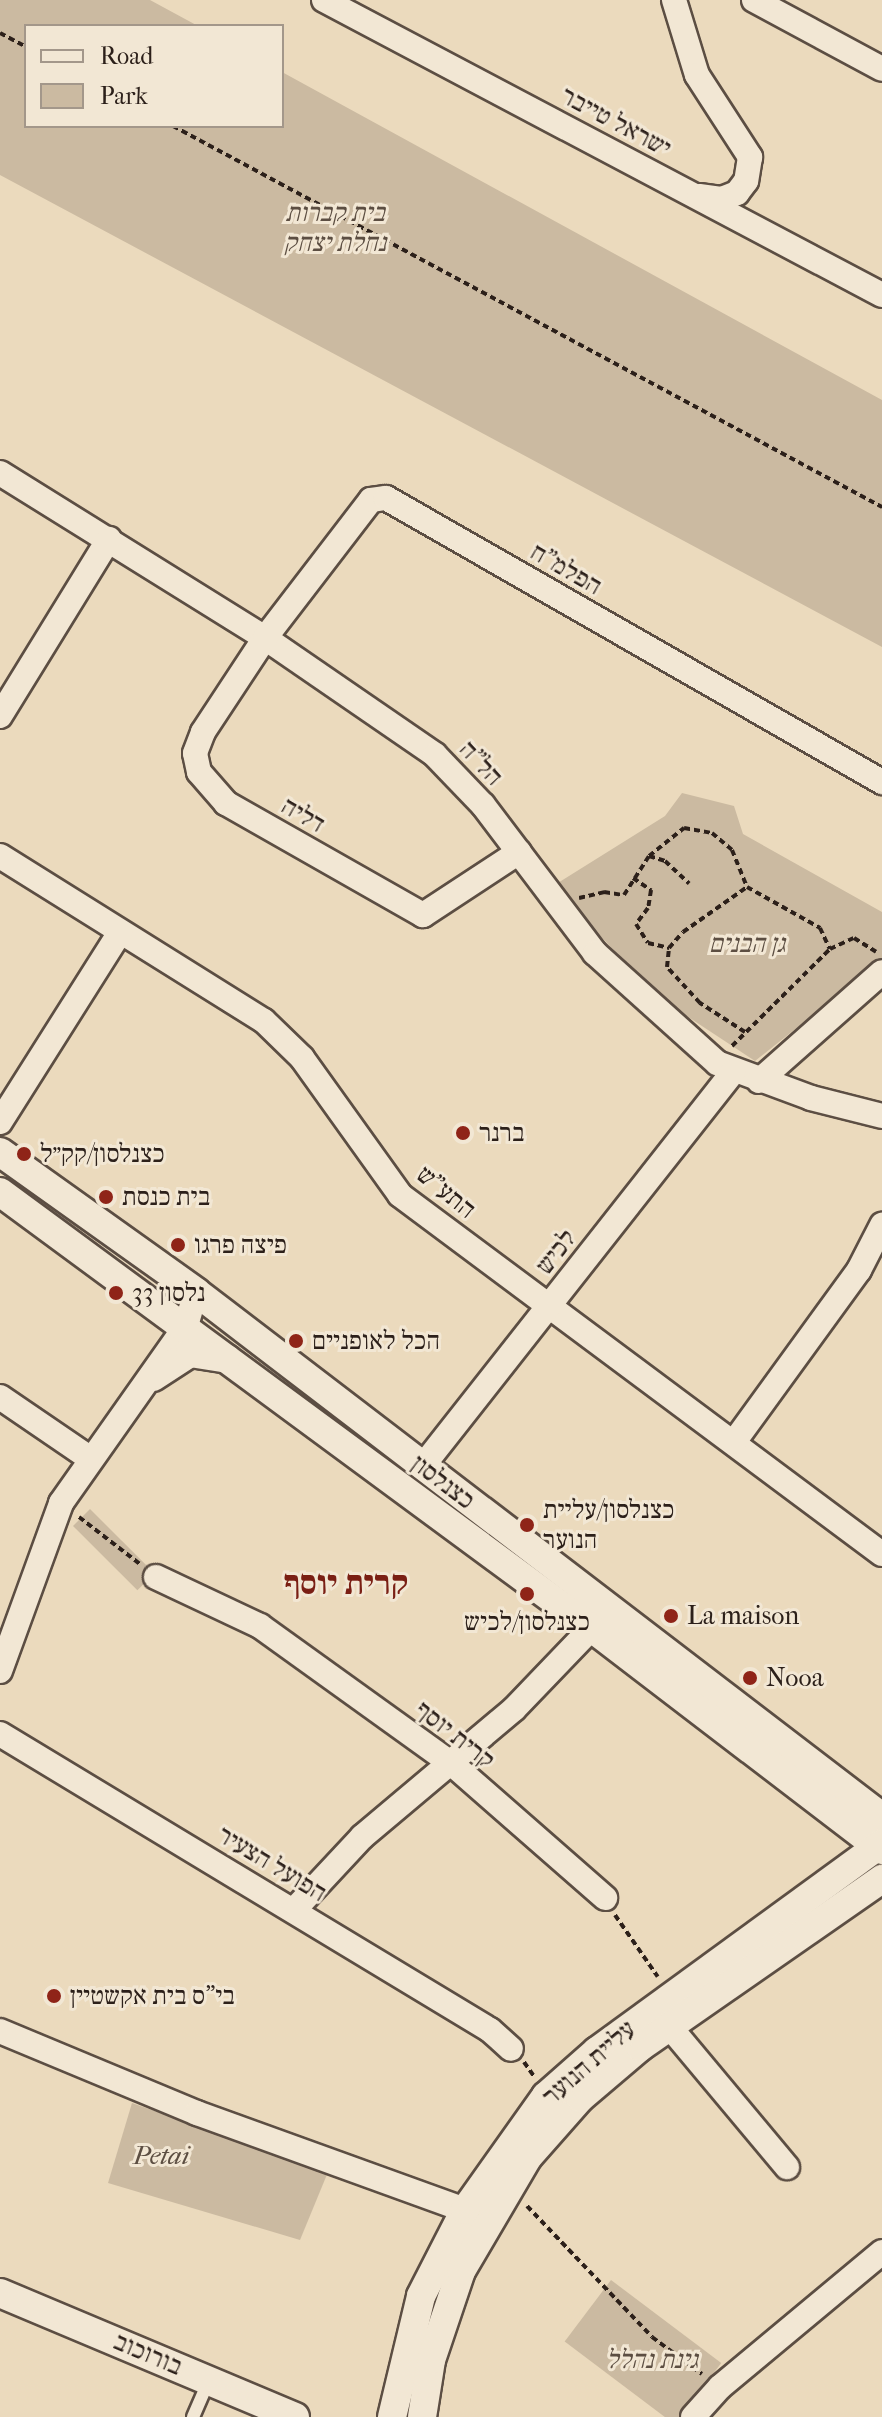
<!DOCTYPE html>
<meta charset="utf-8">
<style>
body{margin:0}
#map{position:relative;width:882px;height:2417px;overflow:hidden;background:#ebdabd;font-family:"IM FELL French Canon","Frank Ruhl Libre",serif}
div>[style]{position:absolute}
[style*='--x']{left:calc(var(--x)*1px);top:calc(var(--y)*1px);width:calc(var(--w)*1px);rotate:calc(var(--a)*1deg)}
.green>*{inset:0;background:#cbbaa1;transform-origin:0 0}
.path>*{height:4px;margin-top:-2px;transform-origin:0;background:repeating-linear-gradient(90deg,#2c201a 0 6px,transparent 0 10px)}
.roads{filter:drop-shadow(2px 0 #5c4e43) drop-shadow(-2px 0 #5c4e43) drop-shadow(0 2px #5c4e43) drop-shadow(0 -2px #5c4e43)}
.service>*{height:12px;margin:-6px;padding:0 6px;transform-origin:6px;border-radius:6px;background:#f2e7d4}
.minor>*{height:24px;margin:-12px;padding:0 12px;transform-origin:12px;border-radius:12px;background:#f2e7d4}
.tertiary>*{height:28px;margin:-14px;padding:0 14px;transform-origin:14px;border-radius:14px;background:#f2e7d4}
.dots>*{width:22px;height:22px;translate:-50% -50%;box-sizing:border-box;border:4px solid #f2e7d4;border-radius:50%}
span{translate:-50% -50%;white-space:nowrap;text-align:center;line-height:1.15;-webkit-text-stroke:6px #f2e7d4;paint-order:stroke}
.street-label{font-size:26px;color:#2c201a}
.park-label{font-size:26px;color:#5c4e42;font-style:italic}
.poi-label{font-size:26px;color:#2c201a}
.left{translate:0 -50%;text-align:left}
.district-label{font-size:34px;color:#7a1f14;font-weight:700}
.legend{position:absolute;left:24px;top:24px;width:260px;height:104px;box-sizing:border-box;background:#f2e7d4;border:2px solid #a3978a;margin:0;padding:10px 14px;list-style:none;font-size:24px;color:#2c201a}
.legend li{display:flex;align-items:center;gap:16px;height:40px}
.legend b{width:40px;border:2px solid #a3978a}
</style>
<div id="map">
<div class="green">
<i style="clip-path:polygon(0 0,150px 0,198px 26px,26px 26px,26px 126px,282px 126px,282px 72px,882px 400px,882px 647px,0 175px)"></i>
<i style="clip-path:polygon(682px 793px,734px 806px,743px 834px,882px 912px,882px 960px,755px 1061px,658px 997px,553px 886px,665px 816px)"></i>
<i style="left:90px;top:1509px;width:91px;height:24px;rotate:45deg"></i>
<i style="clip-path:polygon(132px 2103px,328px 2172px,300px 2240px,108px 2183px)"></i>
<i style="left:611px;top:2280px;width:138px;height:77px;rotate:37deg"></i>
</div>
<div class="path">
<i style="--x:0;--y:33;--w:30;--a:28"></i>
<i style="--x:173;--y:126;--w:805;--a:28.25"></i>
<i style="--x:649;--y:856;--w:17;--a:17"></i>
<i style="--x:665;--y:861;--w:33;--a:43"></i>
<i style="--x:633;--y:878;--w:22;--a:34"></i>
<i style="--x:651;--y:890;--w:18;--a:99"></i>
<i style="--x:648;--y:908;--w:20;--a:127"></i>
<i style="--x:636;--y:924;--w:22;--a:58"></i>
<i style="--x:648;--y:943;--w:22;--a:13"></i>
<i style="--x:579;--y:898;--w:26;--a:-13"></i>
<i style="--x:604;--y:892;--w:20;--a:9"></i>
<i style="--x:624;--y:895;--w:46;--a:-57.3"></i>
<i style="--x:649;--y:856;--w:45;--a:-38.7"></i>
<i style="--x:684;--y:828;--w:28;--a:10"></i>
<i style="--x:712;--y:833;--w:26;--a:40"></i>
<i style="--x:732;--y:850;--w:40;--a:68"></i>
<i style="--x:745;--y:1032;--w:54;--a:-147.2"></i>
<i style="--x:700;--y:1003;--w:49;--a:-132.5"></i>
<i style="--x:667;--y:967;--w:19;--a:-84"></i>
<i style="--x:669;--y:948;--w:21;--a:-49"></i>
<i style="--x:683;--y:932;--w:78;--a:-35.1"></i>
<i style="--x:747;--y:887;--w:84;--a:29.3"></i>
<i style="--x:820;--y:928;--w:23;--a:65"></i>
<i style="--x:732;--y:1046;--w:138;--a:-44.7"></i>
<i style="--x:830;--y:949;--w:26;--a:-25"></i>
<i style="--x:854;--y:938;--w:26;--a:32"></i>
<i style="--x:79;--y:1517;--w:78;--a:37.7"></i>
<i style="--x:615;--y:1915;--w:75;--a:55.3"></i>
<i style="--x:524;--y:2062;--w:19;--a:55"></i>
<i style="--x:527;--y:2206;--w:181;--a:46.3"></i>
<i style="--x:652;--y:2337;--w:62;--a:36.5"></i>
</div>
<div class="roads">
<div class="service">
<i style="--x:193;--y:2417;--w:40;--a:-66.6"></i>
</div>
<div class="minor">
<i style="--x:324;--y:0;--w:631;--a:27.86"></i>
<i style="--x:674;--y:0;--w:78;--a:73"></i>
<i style="--x:697;--y:75;--w:98;--a:57.1"></i>
<i style="--x:750;--y:157;--w:24;--a:99"></i>
<i style="--x:746;--y:181;--w:15;--a:127"></i>
<i style="--x:737;--y:193;--w:17;--a:159"></i>
<i style="--x:721;--y:199;--w:22;--a:-172"></i>
<i style="--x:754;--y:0;--w:145;--a:28.3"></i>
<i style="--x:0;--y:473;--w:312;--a:31.9"></i>
<i style="--x:265;--y:638;--w:206;--a:34.5"></i>
<i style="--x:435;--y:755;--w:69;--a:46.2"></i>
<i style="--x:483;--y:805;--w:186;--a:52.9"></i>
<i style="--x:595;--y:953;--w:164;--a:42"></i>
<i style="--x:717;--y:1063;--w:100;--a:20.4"></i>
<i style="--x:811;--y:1098;--w:73;--a:14.2"></i>
<i style="--x:0;--y:716;--w:208;--a:-58.4"></i>
<i style="--x:519;--y:852;--w:115;--a:146.7"></i>
<i style="--x:423;--y:915;--w:227;--a:-150.4"></i>
<i style="--x:226;--y:803;--w:41;--a:-131.1"></i>
<i style="--x:199;--y:772;--w:19;--a:-102"></i>
<i style="--x:195;--y:753;--w:22;--a:-69"></i>
<i style="--x:203;--y:732;--w:113;--a:-56.6"></i>
<i style="--x:265;--y:638;--w:174;--a:-52.5"></i>
<i style="--x:371;--y:500;--w:15;--a:-8"></i>
<i style="--x:386;--y:498;--w:572;--a:29.79"></i>
<i style="--x:0;--y:856;--w:311;--a:32"></i>
<i style="--x:264;--y:1021;--w:53;--a:44.2"></i>
<i style="--x:302;--y:1058;--w:168;--a:54.4"></i>
<i style="--x:400;--y:1195;--w:601;--a:36.68"></i>
<i style="--x:759;--y:1081;--w:164;--a:-41.5"></i>
<i style="--x:0;--y:1122;--w:225;--a:-57.7"></i>
<i style="--x:0;--y:1397;--w:110;--a:34.3"></i>
<i style="--x:734;--y:1442;--w:213;--a:-54"></i>
<i style="--x:859;--y:1270;--w:51;--a:-62.9"></i>
<i style="--x:422;--y:1467;--w:503;--a:-51.79"></i>
<i style="--x:156;--y:1577;--w:115;--a:25.2"></i>
<i style="--x:260;--y:1626;--w:235;--a:35.7"></i>
<i style="--x:451;--y:1763;--w:205;--a:41.2"></i>
<i style="--x:0;--y:1671;--w:179;--a:-70"></i>
<i style="--x:61;--y:1503;--w:217;--a:-54.8"></i>
<i style="--x:186;--y:1326;--w:35;--a:-74"></i>
<i style="--x:0;--y:1734;--w:572;--a:31.14"></i>
<i style="--x:490;--y:2030;--w:28;--a:42"></i>
<i style="--x:294;--y:1910;--w:100;--a:-47"></i>
<i style="--x:362;--y:1837;--w:199;--a:-40.1"></i>
<i style="--x:514;--y:1709;--w:130;--a:-46.2"></i>
<i style="--x:669;--y:2026;--w:184;--a:50.1"></i>
<i style="--x:0;--y:2031;--w:213;--a:22.6"></i>
<i style="--x:197;--y:2113;--w:285;--a:19.9"></i>
<i style="--x:693;--y:2417;--w:40;--a:-48"></i>
<i style="--x:720;--y:2387;--w:211;--a:-39.8"></i>
</div>
<div class="tertiary">
<i style="--x:0;--y:1152;--w:241;--a:35.5"></i>
<i style="--x:196;--y:1292;--w:864;--a:37.43"></i>
<i style="--x:0;--y:1192;--w:732;--a:36.38"></i>
<i style="--x:589;--y:1626;--w:369;--a:37.4"></i>
<i style="--x:153;--y:1377;--w:44;--a:-33"></i>
<i style="--x:190;--y:1353;--w:37;--a:9"></i>
<i style="--x:0;--y:2293;--w:320;--a:22.8"></i>
<i style="--x:392;--y:2417;--w:124;--a:-76.5"></i>
<i style="--x:421;--y:2296;--w:97;--a:-62.9"></i>
<i style="--x:465;--y:2210;--w:140;--a:-54.6"></i>
<i style="--x:546;--y:2096;--w:68;--a:-41.4"></i>
<i style="--x:597;--y:2051;--w:353;--a:-36.1"></i>
<i style="--x:422;--y:2417;--w:58;--a:-81"></i>
<i style="--x:431;--y:2360;--w:94;--a:-71.4"></i>
<i style="--x:461;--y:2271;--w:132;--a:-59.6"></i>
<i style="--x:528;--y:2157;--w:79;--a:-48.6"></i>
<i style="--x:580;--y:2098;--w:79;--a:-40.4"></i>
<i style="--x:640;--y:2047;--w:295;--a:-34.8"></i>
</div>
</div>
<div class="dots">
<i style="left:463px;top:1133px;background:#8f2418"></i>
<i style="left:24px;top:1154px;background:#8f2418"></i>
<i style="left:106px;top:1197px;background:#8f2418"></i>
<i style="left:178px;top:1245px;background:#8f2418"></i>
<i style="left:116px;top:1293px;background:#8f2418"></i>
<i style="left:296px;top:1341px;background:#8f2418"></i>
<i style="left:527px;top:1525px;background:#8f2418"></i>
<i style="left:527px;top:1594px;background:#8f2418"></i>
<i style="left:671px;top:1616px;background:#8f2418"></i>
<i style="left:750px;top:1678px;background:#8f2418"></i>
<i style="left:54px;top:1996px;background:#8f2418"></i>
</div>
<div class="street-label">
<span style="left:616px;top:122px;rotate:28deg">ישראל טייבר</span>
<span style="left:566px;top:569px;rotate:30deg">הפלמ"ח</span>
<span style="left:481px;top:763px;rotate:47deg">הל"ה</span>
<span style="left:303px;top:815px;rotate:30deg">דליה</span>
<span style="left:446px;top:1192px;rotate:39deg">התע"ש</span>
<span style="left:556px;top:1252px;rotate:-52deg">לכיש</span>
<span style="left:443px;top:1482px;rotate:37deg">כצנלסון</span>
<span style="left:455px;top:1735px;rotate:38deg">קרית יוסף</span>
<span style="left:272px;top:1864px;rotate:31deg">הפועל הצעיר</span>
<span style="left:589px;top:2063px;rotate:-41deg">עליית הנוער</span>
<span style="left:148px;top:2354px;rotate:23deg">בורוכוב</span>
</div>
<div class="park-label">
<span style="left:335px;top:228px">בית קברות<br>נחלת יצחק</span>
<span style="left:747px;top:944px">גן הבנים</span>
<span style="left:161px;top:2156px">Petai</span>
<span style="left:652px;top:2360px">גינת נהלל</span>
</div>
<div class="poi-label">
<span class="left" style="left:479px;top:1133px">ברנר</span>
<span class="left" style="left:40px;top:1154px">כצנלסון/קק״ל</span>
<span class="left" style="left:122px;top:1197px">בית כנסת</span>
<span class="left" style="left:194px;top:1245px">פיצה פרגו</span>
<span class="left" style="left:132px;top:1293px">נלסון 33</span>
<span class="left" style="left:312px;top:1341px">הכל לאופניים</span>
<span class="left" style="left:543px;top:1525px">כצנלסון/עליית<br>הנוער</span>
<span class="left" style="left:687px;top:1616px">La maison</span>
<span style="left:527px;top:1622px">כצנלסון/לכיש</span>
<span class="left" style="left:766px;top:1678px">Nooa</span>
<span class="left" style="left:70px;top:1996px">בי"ס בית אקשטיין</span>
</div>
<div class="district-label">
<span style="left:346px;top:1584px">קרית יוסף</span>
</div>
<ul class="legend">
<li><b style="height:10px;background:#f2e7d4"></b>Road</li>
<li><b style="height:22px;background:#cbbaa1"></b>Park</li>
</ul>
</div>
